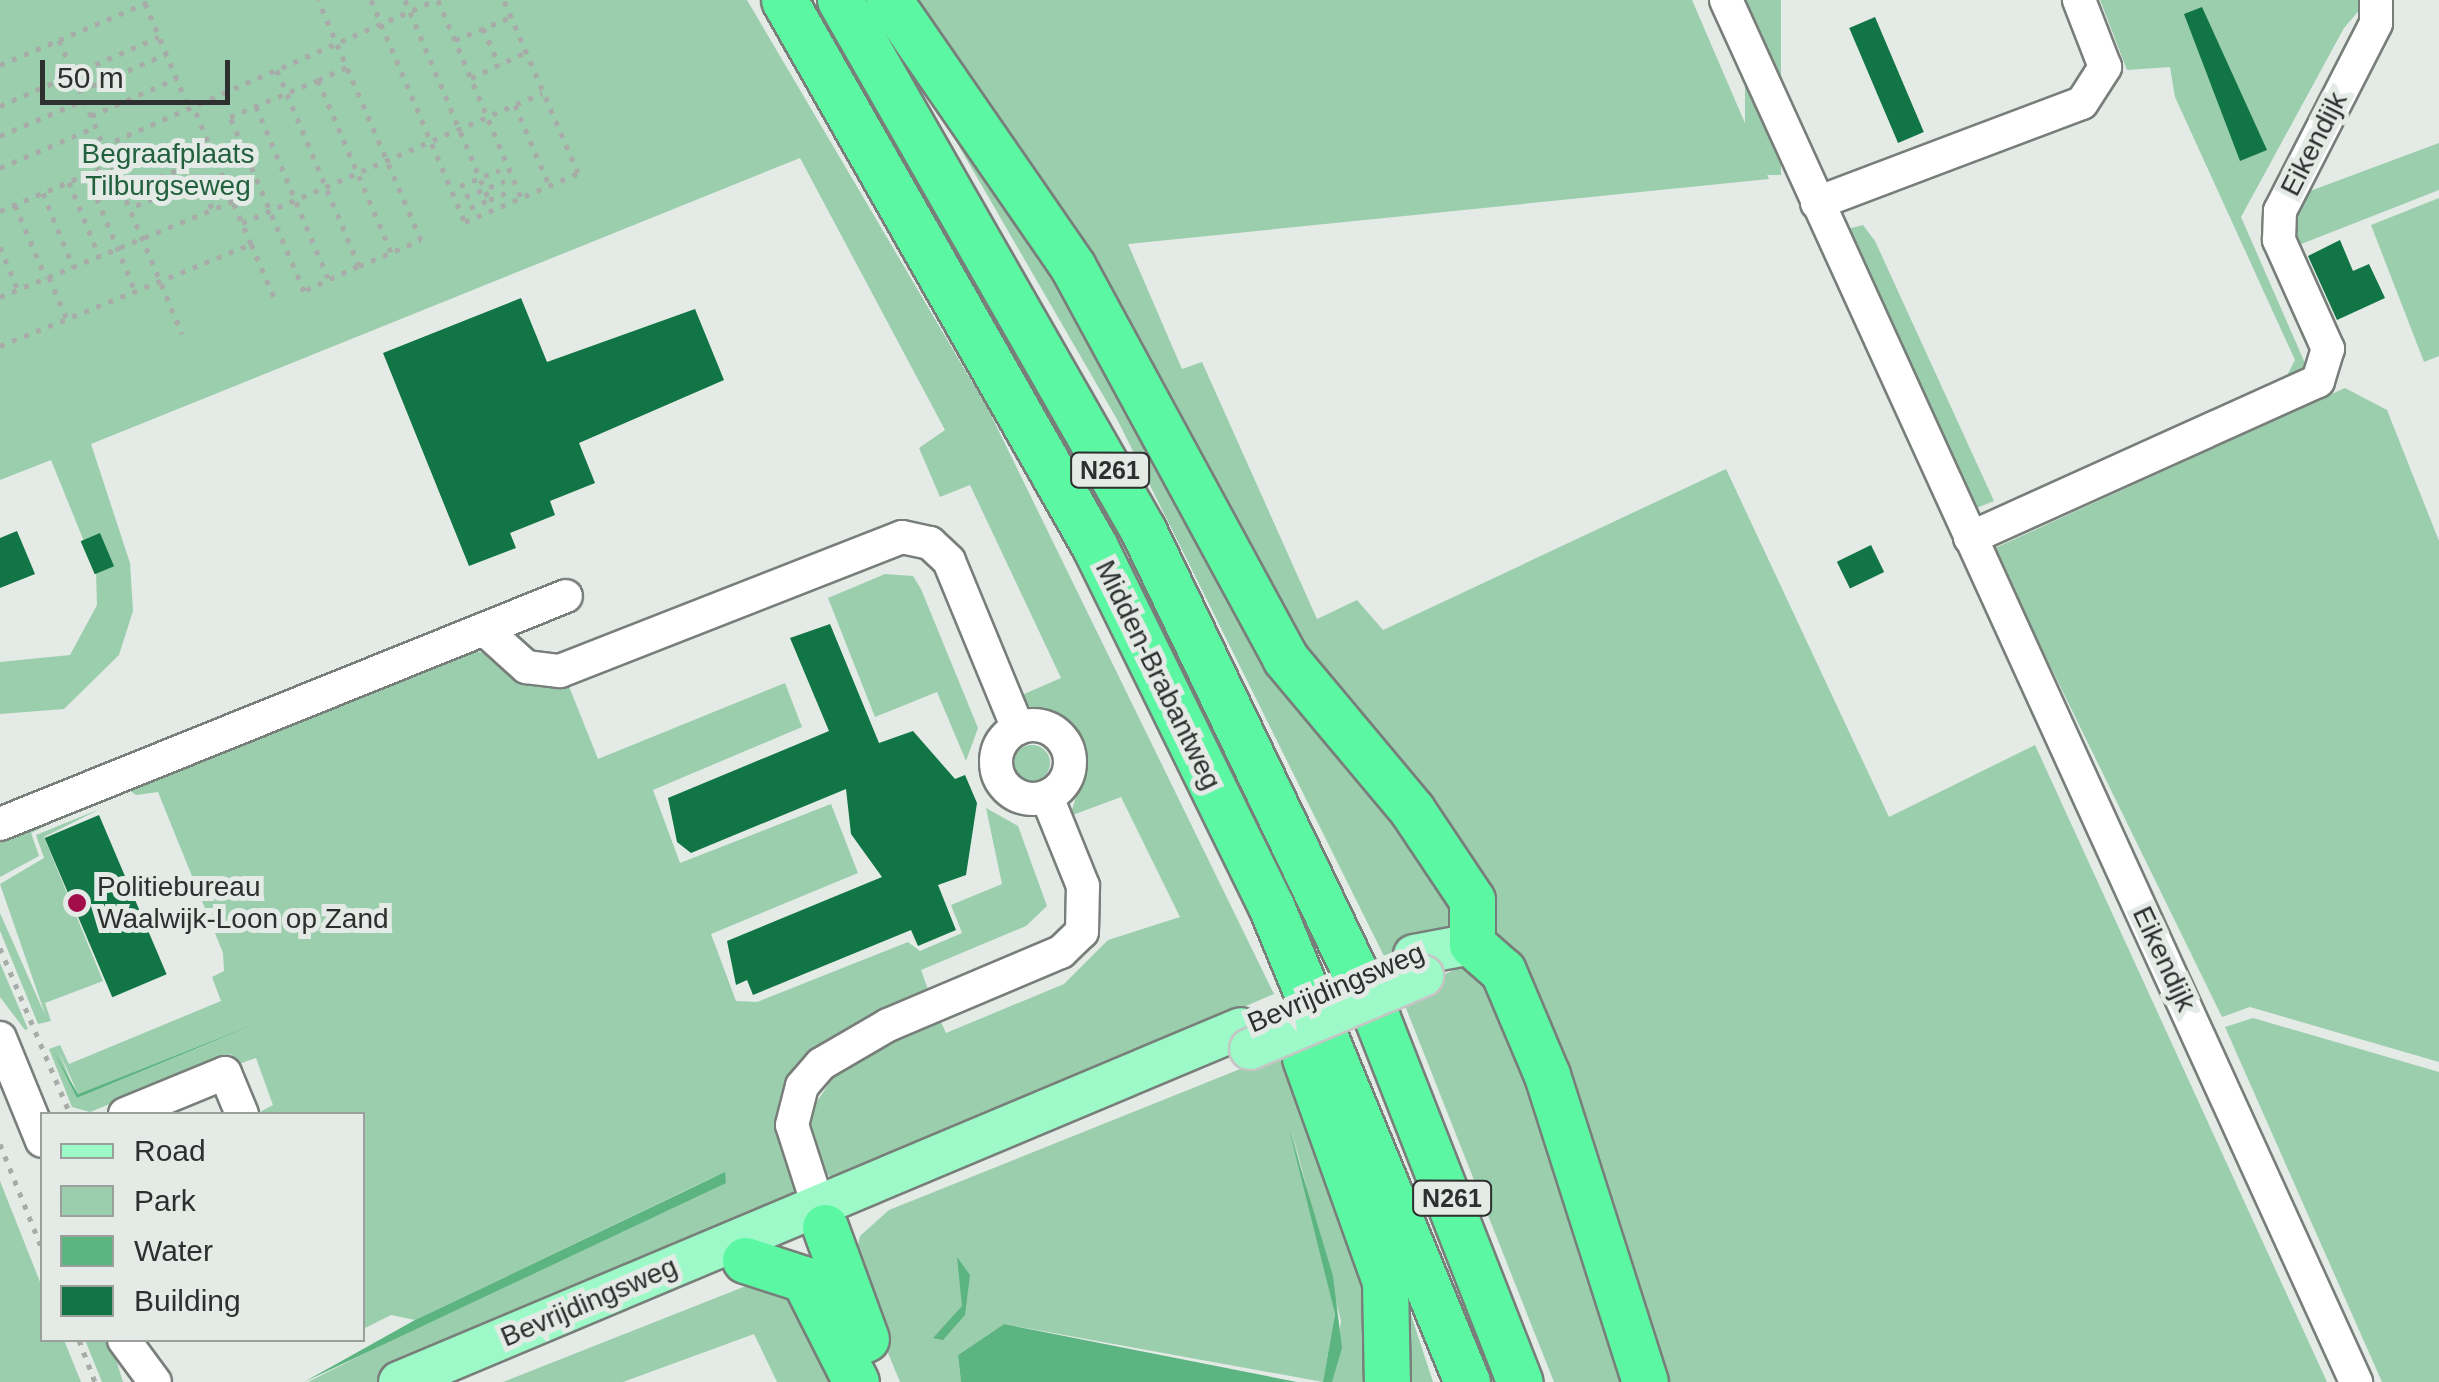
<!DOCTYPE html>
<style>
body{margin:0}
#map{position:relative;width:2439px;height:1382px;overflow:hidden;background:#e4eae6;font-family:Helvetica,sans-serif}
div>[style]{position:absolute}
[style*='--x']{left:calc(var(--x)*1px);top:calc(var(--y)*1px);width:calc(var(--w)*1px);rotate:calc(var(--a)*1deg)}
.green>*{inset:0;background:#9bcead;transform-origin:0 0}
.round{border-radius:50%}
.water>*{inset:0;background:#5cb480}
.building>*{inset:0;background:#117545;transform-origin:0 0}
.path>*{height:5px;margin-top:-2.5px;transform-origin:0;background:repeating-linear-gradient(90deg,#a7aca8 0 5px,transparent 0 13px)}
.roads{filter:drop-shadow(2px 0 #787e7a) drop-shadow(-2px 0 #787e7a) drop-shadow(0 2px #787e7a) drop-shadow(0 -2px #787e7a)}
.minor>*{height:32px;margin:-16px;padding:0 16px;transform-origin:16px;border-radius:16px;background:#fff}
.minor>.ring{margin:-16px;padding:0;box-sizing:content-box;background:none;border:32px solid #fff;border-radius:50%}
.major>*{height:40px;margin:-20px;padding:0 20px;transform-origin:20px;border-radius:20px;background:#9dfac8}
.highway>*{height:45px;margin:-22.5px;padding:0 22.5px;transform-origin:22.5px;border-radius:22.5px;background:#5cf7a3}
.bridges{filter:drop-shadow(2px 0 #c4c5c4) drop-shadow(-2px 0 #c4c5c4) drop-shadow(0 2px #c4c5c4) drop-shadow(0 -2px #c4c5c4)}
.major-bridge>*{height:40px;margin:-20px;padding:0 20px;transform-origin:20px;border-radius:20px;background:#9dfac8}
.dots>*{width:28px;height:28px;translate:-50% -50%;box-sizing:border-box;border:5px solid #e4eae6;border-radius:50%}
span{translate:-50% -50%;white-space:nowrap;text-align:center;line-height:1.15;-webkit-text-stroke:10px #e4eae6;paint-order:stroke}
.shield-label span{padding:2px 8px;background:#e4eae6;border:2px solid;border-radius:8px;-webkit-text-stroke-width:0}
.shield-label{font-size:25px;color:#2d302e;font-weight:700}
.street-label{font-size:28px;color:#2d302e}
.park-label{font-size:28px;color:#22613e}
.poi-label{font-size:28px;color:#2d302e}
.left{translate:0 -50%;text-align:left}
.legend{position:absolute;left:40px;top:1112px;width:325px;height:230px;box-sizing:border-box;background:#e4eae6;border:2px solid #9ba09c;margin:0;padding:12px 18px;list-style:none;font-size:30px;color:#2d302e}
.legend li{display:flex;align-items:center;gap:20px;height:50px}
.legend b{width:50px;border:2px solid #9ba09c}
.scale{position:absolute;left:40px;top:60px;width:190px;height:45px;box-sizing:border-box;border:5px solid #2d302e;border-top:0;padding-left:12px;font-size:30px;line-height:35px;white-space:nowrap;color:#2d302e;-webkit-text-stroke:8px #e4eae6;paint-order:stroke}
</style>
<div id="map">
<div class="green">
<i style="clip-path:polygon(0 0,747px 0,988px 409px,1274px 994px,839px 1181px,824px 1173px,804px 1121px,848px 1055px,937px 1013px,946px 1033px,1064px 984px,1108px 940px,1180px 917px,1121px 797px,1070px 816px,1085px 769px,1078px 748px,1063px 727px,1015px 698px,1061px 678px,970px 485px,940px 497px,919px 448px,945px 430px,800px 158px,91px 444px,130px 563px,133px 611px,119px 655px,64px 709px,0 714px,0 662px,70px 655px,97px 605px,96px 571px,51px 460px,0 480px)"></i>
<i style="clip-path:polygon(899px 0,1692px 0,1769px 179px,1128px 244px,1182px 369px,1202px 362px,1317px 619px,1357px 600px,1383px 630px,1726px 469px,1889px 817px,2035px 745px,2327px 1382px,1654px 1382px,1476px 892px,1351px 728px)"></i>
<i style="left:1745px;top:0;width:36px;height:175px"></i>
<i style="clip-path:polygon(2100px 0,2368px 0,2344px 28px,2241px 217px,2308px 370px,2284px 381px,2295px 360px,2175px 97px,2170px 67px,2127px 70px)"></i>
<i style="clip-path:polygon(875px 1px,1457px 897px,1449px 930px,1384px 956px,1118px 421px)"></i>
<i style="clip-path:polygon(2439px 143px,2439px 190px,2286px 250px,2285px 225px,2302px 194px)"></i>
<i style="clip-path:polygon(2439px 198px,2439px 356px,2424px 362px,2371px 225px)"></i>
<i style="clip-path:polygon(1863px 225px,1875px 241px,1994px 501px,1974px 509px,1848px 229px)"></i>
<i style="clip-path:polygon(2345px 388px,2387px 410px,2439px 541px,2439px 1062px,2250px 1007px,2222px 1017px,1993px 549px)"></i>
<i style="clip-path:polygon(885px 574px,913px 576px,921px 589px,978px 728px,966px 761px,937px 692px,875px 717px,828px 598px)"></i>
<i style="clip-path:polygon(evenodd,467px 648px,566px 679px,598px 759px,785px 683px,802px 727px,653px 790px,680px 863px,831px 804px,858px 873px,711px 934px,736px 1001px,757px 1002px,908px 942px,920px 951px,962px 933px,951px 905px,1002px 884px,986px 808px,1018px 826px,1047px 906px,1026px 926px,921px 970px,930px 995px,803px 1061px,776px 1118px,795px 1191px,789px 1207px,381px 1382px,308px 1382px,724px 1172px,415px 1320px,391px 1315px,363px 1329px,362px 1114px,256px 1114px,273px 1105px,256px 1058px,236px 1065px,231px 1054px,90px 1112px,72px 1107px,49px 1049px,60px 1045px,69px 1064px,221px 1001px,212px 977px,224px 971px,223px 953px,158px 792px,136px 795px,122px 785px,467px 648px,269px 1019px,77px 1098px,59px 1051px,78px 1094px,269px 1019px)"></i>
<i class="round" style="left:1014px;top:745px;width:36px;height:36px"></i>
<i style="clip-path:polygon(96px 801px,31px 833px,39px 856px,0 877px,0 838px)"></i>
<i style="clip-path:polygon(100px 809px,44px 837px,103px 981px,45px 1003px,51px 1021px,38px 1024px,0 931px,0 913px,46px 1017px,0 884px,44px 858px,36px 835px)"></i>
<i style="clip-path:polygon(1473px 962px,1485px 968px,1636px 1382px,1554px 1382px,1400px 993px)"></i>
<i style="clip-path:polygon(0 963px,28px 1029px,25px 1030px,0 997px)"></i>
<i style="clip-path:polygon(2253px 1018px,2439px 1072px,2439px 1382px,2382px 1382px,2225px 1027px)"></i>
<i style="clip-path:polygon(1295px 1047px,1376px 1283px,1375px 1382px,1332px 1382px,1341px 1321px,1292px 1131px,1335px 1314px,1323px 1382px,1004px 1324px,958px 1355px,961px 1382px,900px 1382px,853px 1268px,860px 1236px,889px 1210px)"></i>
<i style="clip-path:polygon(0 1181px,42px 1287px,42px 1340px,64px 1340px,81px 1382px,0 1382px)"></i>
<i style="clip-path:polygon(1397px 1272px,1433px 1382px,1398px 1382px)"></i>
<i style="clip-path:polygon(769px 1285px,789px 1291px,842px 1382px,777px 1382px,754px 1334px,623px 1382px,503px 1382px,746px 1286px)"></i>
<i style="clip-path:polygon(85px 1340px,110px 1340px,123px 1382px,102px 1382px)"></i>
</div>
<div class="water">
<i style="clip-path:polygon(268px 1019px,77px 1098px,54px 1052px,78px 1094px)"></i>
<i style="clip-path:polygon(1289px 1129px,1333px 1276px,1342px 1348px,1332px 1382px,1323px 1382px,1335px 1314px)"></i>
<i style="clip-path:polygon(725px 1172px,726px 1183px,304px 1382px,415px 1320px)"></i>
<i style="clip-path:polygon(957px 1257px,970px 1275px,965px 1315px,943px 1340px,933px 1338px,962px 1306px)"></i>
<i style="clip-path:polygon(1004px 1324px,1297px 1382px,961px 1382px,958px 1355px)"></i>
</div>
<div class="building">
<i style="clip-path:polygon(2202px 7px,2267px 150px,2240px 161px,2184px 14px)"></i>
<i style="left:1875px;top:17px;width:125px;height:28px;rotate:67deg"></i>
<i style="clip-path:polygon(2340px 240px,2353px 271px,2369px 264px,2385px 298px,2337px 320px,2308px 256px)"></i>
<i style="clip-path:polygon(521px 298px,547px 362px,695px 309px,724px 380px,579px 443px,595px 483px,550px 501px,555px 515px,510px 533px,516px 548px,469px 566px,383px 353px)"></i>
<i style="clip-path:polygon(17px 531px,35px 574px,0 588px,0 538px)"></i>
<i style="left:100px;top:533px;width:36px;height:21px;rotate:67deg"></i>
<i style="left:1871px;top:545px;width:30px;height:38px;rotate:64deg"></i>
<i style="clip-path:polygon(830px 624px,879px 743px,913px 731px,955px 779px,965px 775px,977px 803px,966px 875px,938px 885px,956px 930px,918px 946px,911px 930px,753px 995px,747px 980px,736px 985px,727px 941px,882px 877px,851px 834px,846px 789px,691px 853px,677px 842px,668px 798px,829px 731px,790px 638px)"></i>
<i style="left:99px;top:815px;width:173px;height:59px;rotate:67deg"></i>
</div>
<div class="path">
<i style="--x:371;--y:0;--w:241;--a:67.1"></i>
<i style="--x:465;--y:222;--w:123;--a:-23.4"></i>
<i style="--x:578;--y:173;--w:188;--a:-113.2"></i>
<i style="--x:405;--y:0;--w:217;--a:67.2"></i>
<i style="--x:489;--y:200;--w:23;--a:-23"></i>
<i style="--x:438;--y:0;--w:214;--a:67.2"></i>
<i style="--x:145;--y:3;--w:114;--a:67.3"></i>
<i style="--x:483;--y:28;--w:40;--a:66.6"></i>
<i style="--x:59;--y:40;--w:102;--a:-23.1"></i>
<i style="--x:455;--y:40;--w:61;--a:-22.3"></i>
<i style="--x:0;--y:65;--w:64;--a:-23"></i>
<i style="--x:59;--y:40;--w:134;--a:67.2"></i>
<i style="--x:277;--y:70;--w:212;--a:67.3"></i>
<i style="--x:359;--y:266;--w:67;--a:-22.8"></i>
<i style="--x:421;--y:240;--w:261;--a:-113.2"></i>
<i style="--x:471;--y:78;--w:61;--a:-25.3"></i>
<i style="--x:318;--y:80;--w:32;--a:-24"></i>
<i style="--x:80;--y:91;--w:94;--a:-23.3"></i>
<i style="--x:515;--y:105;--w:87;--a:67"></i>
<i style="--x:0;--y:106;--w:173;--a:-23.5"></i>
<i style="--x:256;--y:106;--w:186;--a:67.3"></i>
<i style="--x:91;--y:116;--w:94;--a:-23.8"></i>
<i style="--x:0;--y:136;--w:91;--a:-23.2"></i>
<i style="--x:103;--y:146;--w:363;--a:-23.7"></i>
<i style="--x:0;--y:168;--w:103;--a:-23.3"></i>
<i style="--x:87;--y:174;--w:126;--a:67.7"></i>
<i style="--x:201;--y:179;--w:32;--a:70"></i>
<i style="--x:69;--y:182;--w:80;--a:67.9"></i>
<i style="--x:460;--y:186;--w:43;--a:-21.8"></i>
<i style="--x:123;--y:192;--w:77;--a:-22.2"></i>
<i style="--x:194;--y:163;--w:17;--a:66"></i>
<i style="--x:201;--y:179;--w:77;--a:157.8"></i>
<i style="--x:43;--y:193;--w:80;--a:67.9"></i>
<i style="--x:465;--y:197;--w:43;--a:-21.8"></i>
<i style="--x:15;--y:205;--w:79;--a:67"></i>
<i style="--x:470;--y:208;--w:21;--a:-23"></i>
<i style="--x:0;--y:211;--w:121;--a:-22.9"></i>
<i style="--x:111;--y:164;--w:184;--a:67.3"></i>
<i style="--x:242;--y:223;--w:327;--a:-23.4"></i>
<i style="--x:251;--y:244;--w:63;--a:66.7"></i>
<i style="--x:0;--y:247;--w:47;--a:67.3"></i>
<i style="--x:358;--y:266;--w:60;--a:155.2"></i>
<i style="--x:304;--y:291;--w:189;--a:-113"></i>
<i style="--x:230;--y:117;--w:95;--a:-22.8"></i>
<i style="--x:318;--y:80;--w:187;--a:67"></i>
<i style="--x:49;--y:277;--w:46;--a:66.8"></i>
<i style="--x:0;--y:297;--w:252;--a:-22.4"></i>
<i style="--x:233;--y:201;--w:103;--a:-112.8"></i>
<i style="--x:0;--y:346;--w:271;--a:-22.1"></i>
<i style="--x:251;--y:244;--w:46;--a:-113.2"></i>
<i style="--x:0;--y:948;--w:180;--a:67.1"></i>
<i style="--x:0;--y:1144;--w:113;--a:68.2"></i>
<i style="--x:79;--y:1340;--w:45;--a:69.1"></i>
</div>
<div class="roads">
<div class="minor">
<i style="--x:1726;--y:0;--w:1519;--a:65.49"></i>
<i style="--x:1817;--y:203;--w:283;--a:-20.7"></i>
<i style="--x:2082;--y:103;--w:43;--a:-57.4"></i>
<i style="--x:2105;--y:67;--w:72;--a:-111.2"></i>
<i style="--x:1970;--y:538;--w:382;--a:-24.3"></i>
<i style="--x:2318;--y:381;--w:34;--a:-73"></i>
<i style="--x:2328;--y:349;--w:120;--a:-114.2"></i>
<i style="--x:2279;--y:240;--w:29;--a:-88"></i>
<i style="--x:2280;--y:211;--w:211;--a:-62.9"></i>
<i style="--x:2376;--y:23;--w:23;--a:-90"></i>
<i style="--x:484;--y:629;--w:57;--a:42.1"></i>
<i style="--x:526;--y:667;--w:34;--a:7"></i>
<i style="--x:560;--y:671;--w:367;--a:-21.4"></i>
<i style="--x:902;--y:537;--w:29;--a:12"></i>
<i style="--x:930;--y:543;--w:26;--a:43"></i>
<i style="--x:949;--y:561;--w:181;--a:67.6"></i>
<i class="ring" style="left:996px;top:725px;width:42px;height:42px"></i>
<i style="--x:0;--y:824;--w:610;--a:-21.94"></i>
<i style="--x:0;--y:1038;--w:111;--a:67.8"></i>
<i style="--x:125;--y:1114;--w:108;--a:-22.3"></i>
<i style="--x:225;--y:1073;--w:44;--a:67.5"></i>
<i style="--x:825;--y:1227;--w:107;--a:-107.9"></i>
<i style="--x:792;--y:1125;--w:40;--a:-75.6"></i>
<i style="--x:802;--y:1086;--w:29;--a:-49"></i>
<i style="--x:821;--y:1064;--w:78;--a:-30.2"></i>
<i style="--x:888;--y:1025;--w:188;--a:-22.9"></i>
<i style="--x:1061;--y:952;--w:29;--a:-44"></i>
<i style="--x:1082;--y:932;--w:46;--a:-88.8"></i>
<i style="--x:1083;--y:886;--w:96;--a:-112"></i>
<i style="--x:124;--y:1340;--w:52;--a:53.6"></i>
</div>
<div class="major">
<i style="--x:1414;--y:955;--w:59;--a:-10.7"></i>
<i style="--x:399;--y:1382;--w:913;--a:-22.8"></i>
</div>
<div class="highway">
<i style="--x:784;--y:0;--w:629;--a:60.38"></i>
<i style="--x:1095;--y:547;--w:400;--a:63.9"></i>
<i style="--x:1271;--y:906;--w:515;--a:67.62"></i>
<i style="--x:840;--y:0;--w:610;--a:60.24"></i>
<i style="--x:1143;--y:530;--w:541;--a:64.38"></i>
<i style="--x:1377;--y:1018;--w:391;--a:68.6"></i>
<i style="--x:889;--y:0;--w:324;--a:55.4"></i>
<i style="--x:1073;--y:267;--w:445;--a:61.5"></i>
<i style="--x:1285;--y:658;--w:198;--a:50.1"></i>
<i style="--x:1412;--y:810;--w:108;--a:56.3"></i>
<i style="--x:1472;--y:900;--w:44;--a:90"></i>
<i style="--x:1472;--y:944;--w:41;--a:41.1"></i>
<i style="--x:1503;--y:971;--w:113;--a:67.1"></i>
<i style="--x:1547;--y:1075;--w:322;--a:72.3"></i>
<i style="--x:1305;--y:1058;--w:238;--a:70.3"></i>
<i style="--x:1385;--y:1282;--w:100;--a:88.9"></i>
<i style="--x:825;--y:1227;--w:119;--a:69.9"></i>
<i style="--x:745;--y:1260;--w:62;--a:17.9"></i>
<i style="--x:804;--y:1279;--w:115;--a:63.2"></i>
</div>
</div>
<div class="bridges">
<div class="major-bridge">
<i style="--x:1250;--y:1049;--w:188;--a:-22.9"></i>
</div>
</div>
<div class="dots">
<i style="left:77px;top:903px;background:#a30d4a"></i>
</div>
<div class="shield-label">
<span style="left:1110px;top:470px">N261</span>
<span style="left:1452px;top:1198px">N261</span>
</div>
<div class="street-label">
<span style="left:2314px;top:144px;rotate:-63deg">Eikendijk</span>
<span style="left:1158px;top:675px;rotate:64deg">Midden-Brabantweg</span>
<span style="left:2164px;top:959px;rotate:65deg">Eikendijk</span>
<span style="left:1336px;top:988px;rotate:-23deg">Bevrijdingsweg</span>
<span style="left:589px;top:1302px;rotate:-23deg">Bevrijdingsweg</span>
</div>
<div class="park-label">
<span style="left:168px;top:170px">Begraafplaats<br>Tilburgseweg</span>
</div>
<div class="poi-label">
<span class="left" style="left:97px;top:903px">Politiebureau<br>Waalwijk-Loon op Zand</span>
</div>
<ul class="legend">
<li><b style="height:12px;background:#9dfac8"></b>Road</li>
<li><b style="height:28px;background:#9bcead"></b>Park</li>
<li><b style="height:28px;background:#5cb480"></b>Water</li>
<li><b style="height:28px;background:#117545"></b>Building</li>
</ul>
<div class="scale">50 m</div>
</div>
